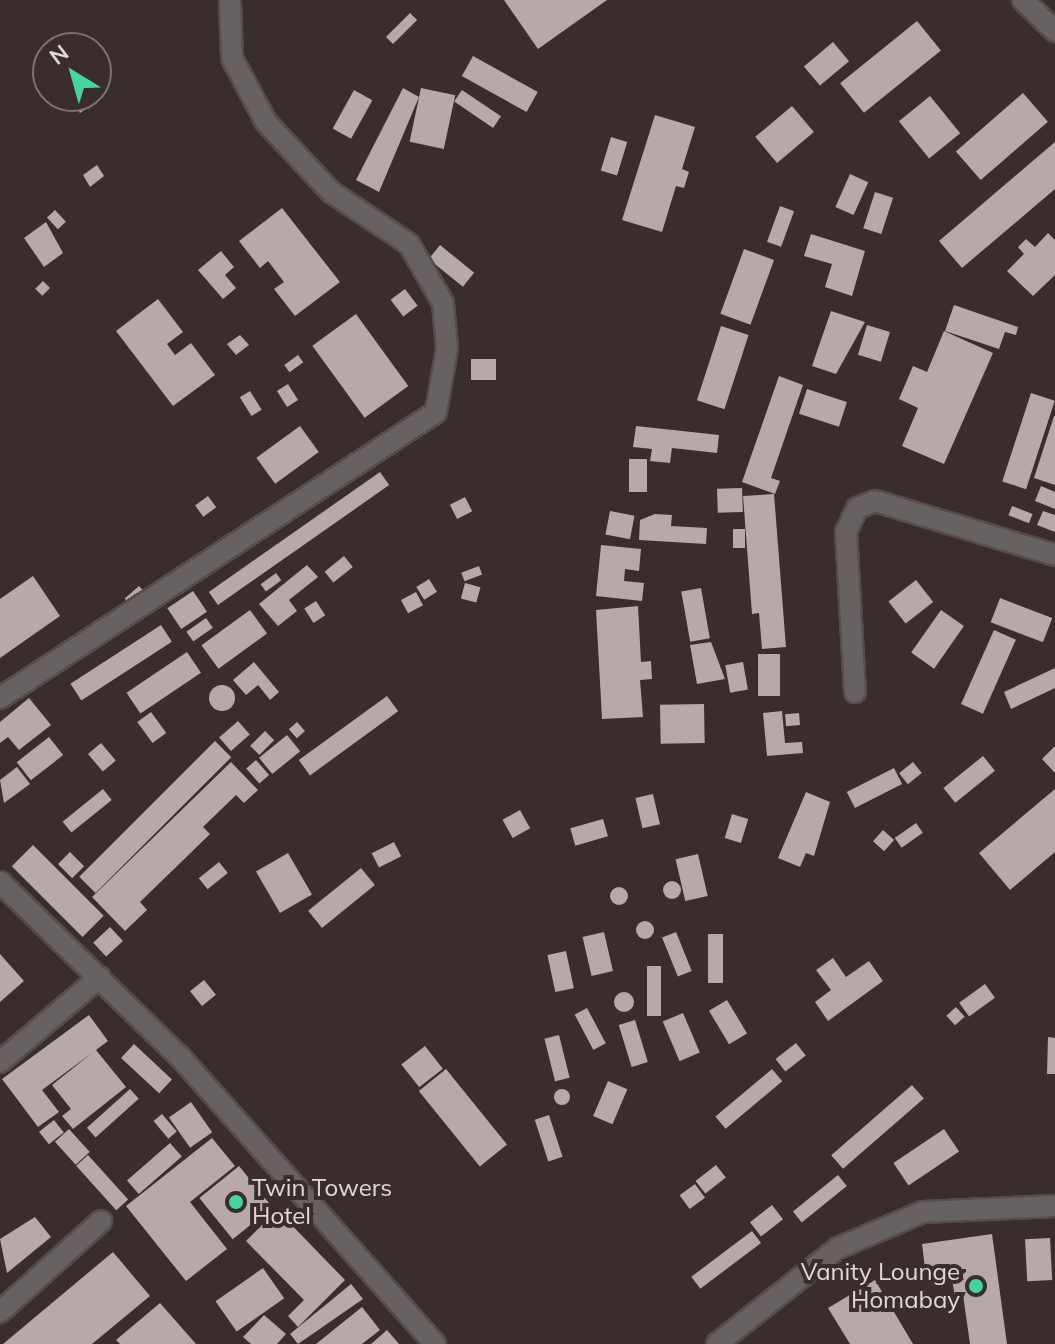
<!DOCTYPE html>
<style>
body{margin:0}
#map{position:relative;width:1055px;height:1344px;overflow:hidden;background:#392d2e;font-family:Mulish,sans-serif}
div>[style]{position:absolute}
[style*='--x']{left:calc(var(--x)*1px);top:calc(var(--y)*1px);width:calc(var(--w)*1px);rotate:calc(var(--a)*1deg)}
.building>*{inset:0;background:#b7a8a9;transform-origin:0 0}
.round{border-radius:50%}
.roads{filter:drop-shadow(2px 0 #574c4d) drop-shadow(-2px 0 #574c4d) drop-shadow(0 2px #574c4d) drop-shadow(0 -2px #574c4d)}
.street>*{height:20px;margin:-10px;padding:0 10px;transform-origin:10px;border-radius:10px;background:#676161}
.dots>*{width:22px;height:22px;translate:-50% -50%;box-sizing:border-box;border:4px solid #392d2e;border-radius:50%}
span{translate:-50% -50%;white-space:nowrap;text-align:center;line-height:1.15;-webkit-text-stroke:8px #392d2e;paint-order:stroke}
.poi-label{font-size:24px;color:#e0d8d9}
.left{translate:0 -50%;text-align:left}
.right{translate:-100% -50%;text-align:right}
.north{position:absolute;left:32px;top:32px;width:80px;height:80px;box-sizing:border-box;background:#392d2e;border:2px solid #7c7172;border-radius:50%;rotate:323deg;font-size:22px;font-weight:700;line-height:32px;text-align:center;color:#e0d8d9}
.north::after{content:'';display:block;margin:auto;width:28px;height:36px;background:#47d49e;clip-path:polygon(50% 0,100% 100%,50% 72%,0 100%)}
</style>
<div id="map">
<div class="building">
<i style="clip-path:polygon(504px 0,607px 0,538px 49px)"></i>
<i style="left:410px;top:13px;width:10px;height:34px;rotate:45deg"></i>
<i style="left:917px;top:21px;width:38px;height:99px;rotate:51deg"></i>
<i style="left:833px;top:42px;width:25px;height:38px;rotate:50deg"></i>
<i style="left:473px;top:56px;width:74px;height:23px;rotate:29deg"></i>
<i style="clip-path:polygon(403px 88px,419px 97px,379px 192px,356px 180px)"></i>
<i style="left:421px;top:88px;width:35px;height:55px;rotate:12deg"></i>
<i style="left:354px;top:90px;width:21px;height:44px;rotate:29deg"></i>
<i style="left:462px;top:90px;width:47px;height:14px;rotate:34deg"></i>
<i style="left:1023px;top:93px;width:38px;height:89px;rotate:49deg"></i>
<i style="clip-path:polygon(68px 96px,88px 96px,93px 104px,80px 113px)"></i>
<i style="left:930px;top:96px;width:48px;height:40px;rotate:51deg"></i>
<i style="left:792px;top:106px;width:34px;height:48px;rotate:50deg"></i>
<i style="clip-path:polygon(655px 115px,695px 127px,682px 169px,689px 172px,684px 188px,676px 186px,662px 232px,622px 220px)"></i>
<i style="left:611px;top:137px;width:17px;height:35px;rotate:17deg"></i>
<i style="clip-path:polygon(1055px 142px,1055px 189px,962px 268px,939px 241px)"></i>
<i style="clip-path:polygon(97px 165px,104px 176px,90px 187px,83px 175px)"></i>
<i style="left:850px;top:174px;width:20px;height:36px;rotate:24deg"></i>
<i style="left:875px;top:192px;width:19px;height:38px;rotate:18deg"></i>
<i style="left:780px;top:206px;width:15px;height:38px;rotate:20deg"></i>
<i style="clip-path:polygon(282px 208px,340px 282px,295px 316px,274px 289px,284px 282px,268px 261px,260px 268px,239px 241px)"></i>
<i style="left:55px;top:210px;width:16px;height:11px;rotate:47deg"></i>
<i style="clip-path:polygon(46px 222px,63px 253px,44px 267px,24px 238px)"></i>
<i style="clip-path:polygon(1048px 233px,1055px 240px,1055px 275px,1033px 296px,1007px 271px,1024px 254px,1018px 247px,1026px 239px,1035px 247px)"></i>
<i style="clip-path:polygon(811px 234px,865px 251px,852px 296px,825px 287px,832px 264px,804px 256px)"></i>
<i style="left:440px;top:245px;width:44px;height:18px;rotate:39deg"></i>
<i style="left:744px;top:249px;width:32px;height:69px;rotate:20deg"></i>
<i style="clip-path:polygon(221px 251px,234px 267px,225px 275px,236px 288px,223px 299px,198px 270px)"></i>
<i style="left:43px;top:281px;width:10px;height:11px;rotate:45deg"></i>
<i style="left:405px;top:289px;width:21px;height:18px;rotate:53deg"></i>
<i style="clip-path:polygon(158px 299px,183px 332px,167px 344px,175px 355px,191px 343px,215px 375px,173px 406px,116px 331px)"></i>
<i style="clip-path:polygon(954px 305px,1018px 327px,1016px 335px,1005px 332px,999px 349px,945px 331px)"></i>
<i style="clip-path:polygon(831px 311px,865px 322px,836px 374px,812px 366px)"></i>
<i style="left:356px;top:314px;width:89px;height:54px;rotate:54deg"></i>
<i style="left:867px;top:325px;width:24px;height:31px;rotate:17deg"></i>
<i style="left:721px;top:326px;width:29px;height:78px;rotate:18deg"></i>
<i style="clip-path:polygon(944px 331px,993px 353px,944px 464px,902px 446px,918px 408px,899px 399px,913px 366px,927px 372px)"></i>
<i style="clip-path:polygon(240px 335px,249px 345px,236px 355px,227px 344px)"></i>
<i style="left:298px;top:355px;width:9px;height:17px;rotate:54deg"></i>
<i style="left:496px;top:359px;width:21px;height:25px;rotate:90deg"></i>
<i style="clip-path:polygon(779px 376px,803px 385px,771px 478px,780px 481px,775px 494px,742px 482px)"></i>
<i style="left:288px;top:384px;width:19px;height:13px;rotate:58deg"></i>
<i style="left:807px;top:389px;width:42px;height:26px;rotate:18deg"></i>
<i style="left:250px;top:391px;width:22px;height:12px;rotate:58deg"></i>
<i style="left:1031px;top:393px;width:25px;height:93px;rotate:18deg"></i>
<i style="clip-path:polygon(1054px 416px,1055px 416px,1055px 485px,1034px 478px)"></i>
<i style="left:300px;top:426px;width:32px;height:54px;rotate:54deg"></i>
<i style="clip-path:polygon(636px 426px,719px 435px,717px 453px,672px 448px,670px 463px,650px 461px,652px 449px,633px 447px)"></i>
<i style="left:629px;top:459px;width:18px;height:33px"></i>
<i style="left:380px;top:472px;width:16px;height:209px;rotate:55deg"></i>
<i style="clip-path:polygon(1041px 486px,1055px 492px,1055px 509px,1035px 501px)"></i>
<i style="left:742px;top:488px;width:24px;height:25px;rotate:88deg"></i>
<i style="clip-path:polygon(774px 494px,786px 647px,762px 649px,759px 613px,752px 614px,743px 496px)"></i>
<i style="left:208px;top:496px;width:14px;height:16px;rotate:54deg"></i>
<i style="left:465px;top:497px;width:16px;height:17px;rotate:63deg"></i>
<i style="left:1012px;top:506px;width:22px;height:10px;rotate:21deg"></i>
<i style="left:610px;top:511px;width:25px;height:24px;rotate:11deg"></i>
<i style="clip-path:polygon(1043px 511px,1055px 515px,1055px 532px,1037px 525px)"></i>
<i style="clip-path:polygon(655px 514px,672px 515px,671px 526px,707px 528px,706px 544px,639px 540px,640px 520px)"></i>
<i style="left:733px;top:529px;width:12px;height:19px"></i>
<i style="clip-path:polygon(601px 545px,641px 549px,639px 571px,625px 569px,624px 581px,644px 583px,642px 601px,596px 596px)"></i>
<i style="left:344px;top:556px;width:14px;height:25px;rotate:51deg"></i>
<i style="clip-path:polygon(307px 565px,318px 577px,289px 600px,297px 611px,278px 626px,259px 604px)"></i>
<i style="left:479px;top:566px;width:9px;height:19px;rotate:69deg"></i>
<i style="left:276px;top:573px;width:9px;height:19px;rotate:54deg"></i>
<i style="clip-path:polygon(33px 576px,60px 616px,0 658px,0 599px)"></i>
<i style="left:429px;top:579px;width:15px;height:15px;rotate:58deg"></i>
<i style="left:916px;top:580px;width:28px;height:35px;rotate:52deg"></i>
<i style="left:465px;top:583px;width:16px;height:16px;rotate:15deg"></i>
<i style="left:139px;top:586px;width:11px;height:19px;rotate:49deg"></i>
<i style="left:701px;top:588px;width:51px;height:20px;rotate:80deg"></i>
<i style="left:193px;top:591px;width:25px;height:31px;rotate:56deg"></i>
<i style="left:416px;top:592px;width:15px;height:17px;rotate:62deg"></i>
<i style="left:1000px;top:598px;width:56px;height:26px;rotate:21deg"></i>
<i style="left:316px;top:601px;width:17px;height:14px;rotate:57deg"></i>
<i style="clip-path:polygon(638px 606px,641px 662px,651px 661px,652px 679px,640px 680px,643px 717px,602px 719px,596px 610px)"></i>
<i style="left:250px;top:610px;width:29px;height:60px;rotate:54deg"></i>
<i style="left:941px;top:610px;width:28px;height:52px;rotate:35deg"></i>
<i style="left:206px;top:618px;width:12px;height:24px;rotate:55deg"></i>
<i style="left:161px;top:625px;width:20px;height:108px;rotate:57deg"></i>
<i style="left:994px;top:630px;width:24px;height:81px;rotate:24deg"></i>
<i style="clip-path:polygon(711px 642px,725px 679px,697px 684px,690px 645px)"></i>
<i style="left:187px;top:652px;width:25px;height:73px;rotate:56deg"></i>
<i style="left:780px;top:654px;width:42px;height:22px;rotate:90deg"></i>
<i style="clip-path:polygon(254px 662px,279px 692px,270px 700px,258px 685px,246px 695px,233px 680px)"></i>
<i style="left:743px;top:662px;width:28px;height:18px;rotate:80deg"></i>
<i style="clip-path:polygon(1055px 668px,1055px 688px,1011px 709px,1004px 692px)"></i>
<i class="round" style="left:209px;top:685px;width:26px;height:26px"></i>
<i style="left:387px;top:696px;width:19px;height:109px;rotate:54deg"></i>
<i style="clip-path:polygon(29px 698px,51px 725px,19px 750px,8px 737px,0 743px,0 722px)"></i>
<i style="left:704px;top:704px;width:39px;height:44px;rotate:89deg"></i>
<i style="clip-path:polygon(782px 711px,785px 743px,802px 742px,803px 753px,767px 756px,763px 713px)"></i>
<i style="left:151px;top:712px;width:26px;height:17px;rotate:54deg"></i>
<i style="left:799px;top:713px;width:12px;height:14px;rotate:85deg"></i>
<i style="left:238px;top:721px;width:18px;height:25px;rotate:49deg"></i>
<i style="left:297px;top:722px;width:12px;height:11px;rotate:48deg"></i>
<i style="left:265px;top:731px;width:13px;height:21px;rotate:45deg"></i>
<i style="left:287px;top:735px;width:21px;height:36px;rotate:51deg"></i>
<i style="left:49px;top:737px;width:23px;height:41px;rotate:52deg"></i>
<i style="left:215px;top:741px;width:23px;height:192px;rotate:45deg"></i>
<i style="left:101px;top:743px;width:23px;height:17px;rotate:50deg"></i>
<i style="clip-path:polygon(1055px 746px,1055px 773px,1042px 759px)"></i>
<i style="left:983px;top:756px;width:19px;height:51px;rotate:51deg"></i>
<i style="left:256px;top:760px;width:20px;height:13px;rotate:49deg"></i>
<i style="clip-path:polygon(231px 762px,258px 790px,244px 803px,236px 795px,203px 827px,210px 834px,140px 902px,147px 910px,125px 931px,92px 897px)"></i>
<i style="left:913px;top:762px;width:14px;height:18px;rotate:51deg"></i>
<i style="clip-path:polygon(17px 767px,30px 784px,4px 803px,0 780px)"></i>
<i style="left:894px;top:768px;width:18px;height:53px;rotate:63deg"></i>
<i style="left:103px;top:789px;width:14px;height:52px;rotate:51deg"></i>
<i style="clip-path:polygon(1055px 789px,1055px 852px,1010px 890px,979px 853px)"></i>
<i style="clip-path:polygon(806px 792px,830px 802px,814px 856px,806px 853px,800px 867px,778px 858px)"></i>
<i style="left:653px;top:794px;width:31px;height:18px;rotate:77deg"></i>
<i style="left:520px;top:810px;width:21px;height:20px;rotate:61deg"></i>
<i style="left:732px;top:814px;width:17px;height:25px;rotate:17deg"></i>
<i style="left:603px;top:819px;width:18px;height:34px;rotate:74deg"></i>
<i style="left:916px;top:823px;width:12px;height:26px;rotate:55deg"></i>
<i style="left:883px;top:830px;width:15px;height:15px;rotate:42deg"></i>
<i style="left:394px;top:842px;width:16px;height:25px;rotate:63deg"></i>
<i style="left:33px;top:845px;width:100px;height:30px;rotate:45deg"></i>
<i style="left:70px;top:852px;width:20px;height:17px;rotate:45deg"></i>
<i style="left:288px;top:853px;width:48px;height:37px;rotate:60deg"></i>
<i style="left:698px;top:854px;width:43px;height:23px;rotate:77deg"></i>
<i style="left:219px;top:862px;width:14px;height:26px;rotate:51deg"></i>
<i style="left:361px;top:868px;width:22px;height:68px;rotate:51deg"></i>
<i class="round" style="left:663px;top:881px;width:18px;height:18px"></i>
<i class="round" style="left:610px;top:887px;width:18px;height:18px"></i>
<i class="round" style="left:636px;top:921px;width:18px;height:18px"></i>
<i style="left:110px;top:927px;width:19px;height:23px;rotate:47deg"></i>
<i style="left:604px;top:932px;width:40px;height:22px;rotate:77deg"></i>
<i style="left:676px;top:932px;width:42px;height:15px;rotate:68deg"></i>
<i style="left:708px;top:934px;width:15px;height:49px"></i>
<i style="left:566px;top:951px;width:38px;height:19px;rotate:78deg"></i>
<i style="clip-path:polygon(0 954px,24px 981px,0 1002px)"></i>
<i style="clip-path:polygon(833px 958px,846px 977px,869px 961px,883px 981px,828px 1021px,815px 1002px,831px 990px,816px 970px)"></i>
<i style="left:647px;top:966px;width:14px;height:50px"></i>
<i style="left:204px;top:980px;width:19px;height:18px;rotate:51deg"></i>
<i style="left:985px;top:984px;width:17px;height:32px;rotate:54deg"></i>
<i class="round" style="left:614px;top:992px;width:20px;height:20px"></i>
<i style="left:727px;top:1000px;width:39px;height:21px;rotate:59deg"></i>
<i style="left:956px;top:1007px;width:13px;height:13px;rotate:48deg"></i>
<i style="left:587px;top:1008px;width:40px;height:14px;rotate:62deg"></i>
<i style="left:683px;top:1013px;width:43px;height:22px;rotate:67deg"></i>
<i style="clip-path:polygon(89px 1015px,108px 1041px,96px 1050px,126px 1087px,73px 1129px,62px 1116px,71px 1109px,52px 1085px,92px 1053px,42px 1090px,59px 1112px,38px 1127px,2px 1079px)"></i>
<i style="left:635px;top:1020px;width:44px;height:17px;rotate:73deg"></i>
<i style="left:559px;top:1035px;width:44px;height:15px;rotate:76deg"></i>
<i style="clip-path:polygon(1048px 1037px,1055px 1038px,1055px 1074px,1047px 1074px)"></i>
<i style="left:796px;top:1043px;width:16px;height:26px;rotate:52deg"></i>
<i style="left:134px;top:1044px;width:52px;height:19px;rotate:43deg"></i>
<i style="left:425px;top:1046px;width:29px;height:30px;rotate:52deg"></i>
<i style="left:446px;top:1069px;width:97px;height:35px;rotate:51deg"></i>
<i style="left:772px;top:1069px;width:16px;height:74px;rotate:50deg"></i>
<i style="left:608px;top:1081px;width:21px;height:38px;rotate:23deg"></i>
<i style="left:912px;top:1085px;width:18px;height:107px;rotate:49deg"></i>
<i style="left:130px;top:1089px;width:13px;height:58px;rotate:48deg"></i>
<i class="round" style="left:554px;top:1089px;width:16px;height:16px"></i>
<i style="left:191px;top:1102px;width:37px;height:27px;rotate:55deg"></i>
<i style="left:162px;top:1114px;width:23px;height:11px;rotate:50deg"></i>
<i style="left:549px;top:1115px;width:44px;height:15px;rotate:72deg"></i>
<i style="left:54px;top:1120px;width:16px;height:19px;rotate:52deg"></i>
<i style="left:69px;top:1129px;width:31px;height:19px;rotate:48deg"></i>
<i style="left:944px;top:1129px;width:27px;height:61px;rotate:56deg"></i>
<i style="clip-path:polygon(212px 1138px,235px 1166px,190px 1202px,227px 1249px,186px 1281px,126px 1206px)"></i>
<i style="left:170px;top:1143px;width:18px;height:57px;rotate:49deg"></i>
<i style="left:88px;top:1155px;width:60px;height:16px;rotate:48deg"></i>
<i style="left:716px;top:1165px;width:16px;height:26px;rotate:52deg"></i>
<i style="left:239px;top:1166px;width:53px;height:51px;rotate:51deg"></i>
<i style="left:838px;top:1175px;width:14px;height:58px;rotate:51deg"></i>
<i style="left:695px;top:1184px;width:17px;height:19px;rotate:54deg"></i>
<i style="left:772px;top:1205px;width:18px;height:28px;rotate:52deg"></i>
<i style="clip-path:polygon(277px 1210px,345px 1280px,298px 1327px,288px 1316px,304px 1300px,246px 1241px)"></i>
<i style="clip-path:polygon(35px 1217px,51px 1237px,7px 1273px,0 1239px)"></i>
<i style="left:752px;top:1231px;width:15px;height:76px;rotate:53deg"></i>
<i style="clip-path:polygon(992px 1234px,1007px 1344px,970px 1344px,963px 1295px,955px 1297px,951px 1273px,926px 1277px,922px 1244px)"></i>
<i style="left:1050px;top:1238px;width:42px;height:25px;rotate:87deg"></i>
<i style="clip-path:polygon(113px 1252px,150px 1296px,92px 1344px,3px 1344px)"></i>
<i style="left:263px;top:1268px;width:37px;height:58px;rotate:55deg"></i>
<i style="clip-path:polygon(875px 1280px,913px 1344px,850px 1344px,828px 1308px)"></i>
<i style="clip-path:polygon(351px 1284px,363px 1299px,298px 1344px,290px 1334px)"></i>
<i style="clip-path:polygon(160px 1303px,196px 1344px,120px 1344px,116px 1340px)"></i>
<i style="clip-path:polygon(362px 1307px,380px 1330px,362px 1344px,316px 1344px)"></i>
<i style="clip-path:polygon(264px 1315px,286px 1334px,277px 1344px,251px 1344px,243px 1337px)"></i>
<i style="clip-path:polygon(387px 1330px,399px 1344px,371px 1344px)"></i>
</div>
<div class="roads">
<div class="street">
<i style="--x:1023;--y:0;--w:45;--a:44.1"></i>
<i style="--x:855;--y:692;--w:160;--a:-93.2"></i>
<i style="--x:846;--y:532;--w:26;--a:-65"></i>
<i style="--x:857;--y:508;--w:19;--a:-21"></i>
<i style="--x:875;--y:501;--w:188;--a:16.7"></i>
<i style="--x:0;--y:698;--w:521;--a:-33.26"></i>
<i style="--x:436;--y:412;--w:65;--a:-80.2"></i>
<i style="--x:447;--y:348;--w:45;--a:-95.1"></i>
<i style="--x:443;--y:303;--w:68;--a:-120"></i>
<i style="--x:409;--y:244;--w:94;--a:-146.3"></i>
<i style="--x:331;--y:192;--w:96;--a:-132.9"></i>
<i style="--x:266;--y:122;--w:72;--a:-118"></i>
<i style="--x:232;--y:58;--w:58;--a:-92"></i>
<i style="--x:0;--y:882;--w:254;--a:44.2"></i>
<i style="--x:182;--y:1059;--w:381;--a:48.4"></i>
<i style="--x:0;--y:1062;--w:131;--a:-40.4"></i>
<i style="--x:0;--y:1312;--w:136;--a:-42"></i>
<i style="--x:717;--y:1344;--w:154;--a:-38.4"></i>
<i style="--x:838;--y:1248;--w:92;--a:-23"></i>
<i style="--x:923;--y:1212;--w:132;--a:-2.6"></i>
</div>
</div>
<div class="dots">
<i style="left:236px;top:1202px;background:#47d49e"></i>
<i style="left:976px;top:1286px;background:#47d49e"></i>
</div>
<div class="poi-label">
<span class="left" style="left:252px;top:1202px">Twin Towers<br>Hotel</span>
<span class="right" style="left:960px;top:1286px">Vanity Lounge<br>Homabay</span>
</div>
<div class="north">N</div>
</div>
